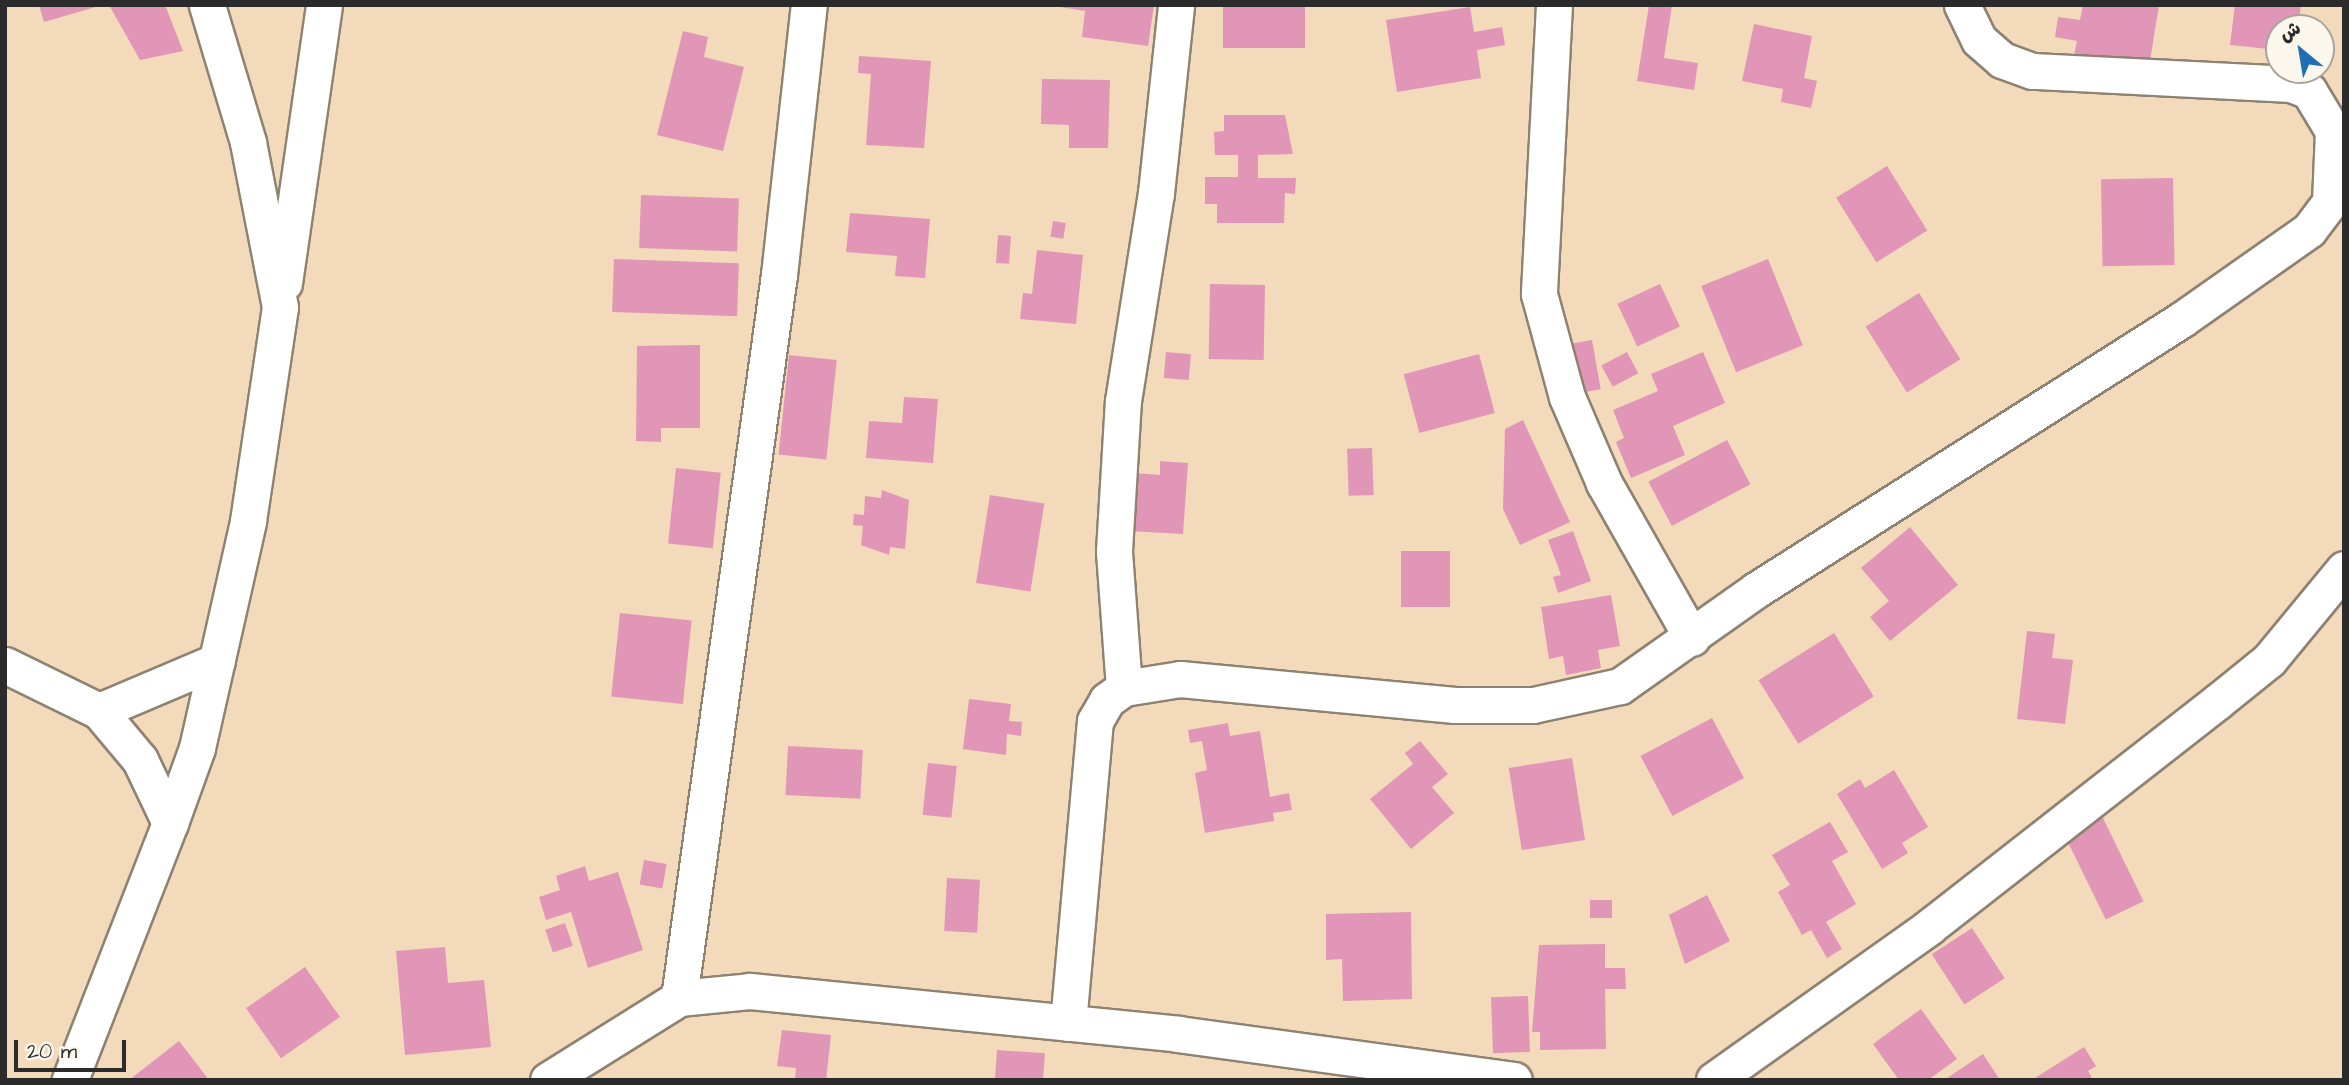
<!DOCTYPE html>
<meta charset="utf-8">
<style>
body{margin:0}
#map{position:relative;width:2349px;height:1085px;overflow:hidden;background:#f2daba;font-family:"Architects Daughter","Playpen Sans Arabic",sans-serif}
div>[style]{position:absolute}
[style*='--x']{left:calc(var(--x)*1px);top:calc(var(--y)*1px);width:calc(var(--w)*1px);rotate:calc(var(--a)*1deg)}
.building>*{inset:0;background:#e196b7;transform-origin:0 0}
.roads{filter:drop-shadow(2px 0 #8e8272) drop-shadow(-2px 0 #8e8272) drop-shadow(0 2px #8e8272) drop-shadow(0 -2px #8e8272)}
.minor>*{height:35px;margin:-17.5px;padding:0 17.5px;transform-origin:17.5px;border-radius:17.5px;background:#fff}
span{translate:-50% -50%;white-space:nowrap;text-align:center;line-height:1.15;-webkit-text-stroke:7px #fbf7ec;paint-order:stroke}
.frame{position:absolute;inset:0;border:7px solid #2b2b2b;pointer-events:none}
.north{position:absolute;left:2265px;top:14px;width:70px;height:70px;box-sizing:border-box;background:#fbf7ec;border:2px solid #a8a59f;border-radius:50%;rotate:330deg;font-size:19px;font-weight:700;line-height:28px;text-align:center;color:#2b2b2b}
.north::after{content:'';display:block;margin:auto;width:24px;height:32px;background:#1f6fb2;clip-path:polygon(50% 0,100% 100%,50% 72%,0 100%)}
.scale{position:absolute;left:14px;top:1040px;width:112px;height:32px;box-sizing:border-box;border:4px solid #2b2b2b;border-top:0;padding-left:9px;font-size:21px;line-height:24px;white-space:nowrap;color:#2b2b2b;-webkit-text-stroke:5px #fbf7ec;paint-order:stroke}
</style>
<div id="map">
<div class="building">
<i style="clip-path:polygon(39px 5px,98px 5px,99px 6px,44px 22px)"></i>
<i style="clip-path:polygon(109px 5px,165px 5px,183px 51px,140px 60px)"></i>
<i style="clip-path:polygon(1048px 5px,1154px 5px,1148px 46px,1082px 37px,1085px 11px)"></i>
<i style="left:1223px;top:5px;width:82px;height:43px"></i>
<i style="clip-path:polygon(1649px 5px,1672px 5px,1664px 58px,1698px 63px,1694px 90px,1637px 81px)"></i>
<i style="clip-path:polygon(2083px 5px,2159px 5px,2149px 67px,2074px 55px,2077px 41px,2055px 37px,2058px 17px,2080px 20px)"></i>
<i style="clip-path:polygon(2235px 5px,2301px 5px,2298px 28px,2279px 28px,2279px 50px,2230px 45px)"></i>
<i style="clip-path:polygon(1470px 7px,1474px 32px,1502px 27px,1505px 45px,1477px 50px,1481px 78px,1397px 92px,1386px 20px)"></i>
<i style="clip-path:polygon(1754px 24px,1812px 36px,1804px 78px,1817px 81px,1811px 108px,1781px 102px,1783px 89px,1742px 81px)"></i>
<i style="clip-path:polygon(683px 31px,708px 37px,704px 57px,744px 67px,723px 151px,657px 135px)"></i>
<i style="clip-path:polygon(859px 56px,931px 61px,924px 148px,866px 145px,871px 74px,858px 73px)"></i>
<i style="clip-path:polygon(1042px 79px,1110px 80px,1108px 148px,1069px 148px,1069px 125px,1041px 124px)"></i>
<i style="clip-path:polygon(1224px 115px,1285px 115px,1293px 154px,1258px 155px,1258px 178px,1296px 178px,1295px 194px,1285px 193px,1284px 223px,1217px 223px,1217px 204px,1205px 204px,1205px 177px,1238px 177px,1238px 155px,1215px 155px,1214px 132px,1224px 131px)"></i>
<i style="left:1887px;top:166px;width:76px;height:60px;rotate:58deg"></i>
<i style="left:2173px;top:178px;width:87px;height:72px;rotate:89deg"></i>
<i style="left:641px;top:195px;width:98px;height:53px;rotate:2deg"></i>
<i style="clip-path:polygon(850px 213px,930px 219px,925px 278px,895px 276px,897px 256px,846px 252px)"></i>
<i style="left:1053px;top:221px;width:13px;height:16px;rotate:9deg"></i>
<i style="left:998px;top:235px;width:13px;height:28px;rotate:4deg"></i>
<i style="clip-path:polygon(1037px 250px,1083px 255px,1076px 324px,1020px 319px,1023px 293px,1032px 294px)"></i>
<i style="left:614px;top:259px;width:125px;height:53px;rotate:2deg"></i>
<i style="left:1768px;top:259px;width:93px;height:72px;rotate:68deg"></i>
<i style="left:1210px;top:284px;width:55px;height:75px;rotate:1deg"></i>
<i style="left:1660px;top:284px;width:47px;height:47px;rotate:65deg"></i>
<i style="left:1919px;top:293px;width:78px;height:63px;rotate:58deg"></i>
<i style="left:1592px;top:340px;width:50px;height:26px;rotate:80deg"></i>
<i style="clip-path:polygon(700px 345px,700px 428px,661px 428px,661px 442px,636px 441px,637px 346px)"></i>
<i style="left:1166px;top:352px;width:25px;height:26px;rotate:5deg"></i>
<i style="left:1627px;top:352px;width:24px;height:29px;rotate:62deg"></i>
<i style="clip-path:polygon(1703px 352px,1725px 403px,1673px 426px,1685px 455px,1631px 478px,1616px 442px,1624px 438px,1613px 410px,1658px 391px,1651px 374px)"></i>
<i style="left:1479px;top:354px;width:61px;height:78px;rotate:75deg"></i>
<i style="left:789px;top:355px;width:48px;height:100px;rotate:6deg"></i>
<i style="clip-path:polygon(904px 397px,938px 399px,933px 463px,866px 458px,869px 421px,902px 423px)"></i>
<i style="clip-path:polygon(1523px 420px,1570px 522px,1520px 545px,1503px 509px,1505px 429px)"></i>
<i style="left:1727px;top:440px;width:50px;height:89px;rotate:62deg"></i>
<i style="left:1372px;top:448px;width:47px;height:25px;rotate:88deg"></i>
<i style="clip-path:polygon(1160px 461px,1188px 463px,1183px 534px,1129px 531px,1133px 473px,1160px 475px)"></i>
<i style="left:676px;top:468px;width:45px;height:76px;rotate:6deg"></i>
<i style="clip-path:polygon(882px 490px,909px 500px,905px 549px,890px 547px,889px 555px,861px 545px,863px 526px,853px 525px,854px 514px,864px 515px,865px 496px,881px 498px)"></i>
<i style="left:990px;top:495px;width:55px;height:89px;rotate:9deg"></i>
<i style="clip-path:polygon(1910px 527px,1958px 585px,1890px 641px,1870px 617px,1889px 601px,1861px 568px)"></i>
<i style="clip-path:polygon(1573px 531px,1591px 581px,1558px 593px,1553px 577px,1561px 575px,1548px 540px)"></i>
<i style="left:1401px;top:551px;width:49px;height:56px"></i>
<i style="clip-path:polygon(1611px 595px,1620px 646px,1598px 650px,1601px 668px,1566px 675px,1563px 656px,1549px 659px,1541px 607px)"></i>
<i style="left:620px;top:613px;width:72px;height:84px;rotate:6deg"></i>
<i style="clip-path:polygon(2027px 631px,2055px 634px,2052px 658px,2073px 660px,2065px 724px,2017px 719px)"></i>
<i style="left:1834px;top:633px;width:75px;height:89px;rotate:58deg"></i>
<i style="clip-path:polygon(969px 699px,1011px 704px,1009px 721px,1022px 722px,1021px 736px,1007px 734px,1006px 755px,963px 749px)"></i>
<i style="left:1712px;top:718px;width:68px;height:81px;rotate:62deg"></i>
<i style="clip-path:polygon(1228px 723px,1230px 736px,1260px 731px,1270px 797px,1289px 793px,1292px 810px,1273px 813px,1274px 821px,1205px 833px,1195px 773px,1207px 770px,1202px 741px,1190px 743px,1188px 730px)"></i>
<i style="clip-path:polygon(1420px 741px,1448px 774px,1432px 787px,1454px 813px,1411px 849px,1370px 799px,1413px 764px,1405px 753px)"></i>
<i style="left:788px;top:746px;width:75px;height:49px;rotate:3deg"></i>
<i style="left:1572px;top:758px;width:83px;height:64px;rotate:81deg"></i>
<i style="left:928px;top:763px;width:29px;height:52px;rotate:6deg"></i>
<i style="clip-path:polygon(1894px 770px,1928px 827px,1902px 843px,1908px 853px,1882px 869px,1837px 794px,1860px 779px,1865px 788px)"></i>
<i style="left:2101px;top:814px;width:97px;height:42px;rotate:64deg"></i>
<i style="clip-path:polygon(1830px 822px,1848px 852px,1832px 861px,1856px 904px,1826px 922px,1842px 949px,1827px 958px,1811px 930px,1802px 935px,1778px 892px,1790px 885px,1772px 855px)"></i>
<i style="left:644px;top:860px;width:23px;height:25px;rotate:10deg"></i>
<i style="clip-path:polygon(585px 866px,589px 881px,618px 872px,643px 950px,588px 968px,571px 912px,546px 920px,539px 897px,560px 890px,556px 876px)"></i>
<i style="left:947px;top:878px;width:33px;height:53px;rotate:3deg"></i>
<i style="clip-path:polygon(1707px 895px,1730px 941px,1685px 964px,1669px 915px)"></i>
<i style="left:1590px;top:900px;width:22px;height:18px"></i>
<i style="clip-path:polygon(1411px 912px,1412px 999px,1343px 1001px,1342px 959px,1326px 960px,1326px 914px)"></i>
<i style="left:565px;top:923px;width:24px;height:21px;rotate:71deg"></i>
<i style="left:1972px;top:928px;width:60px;height:48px;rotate:57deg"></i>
<i style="clip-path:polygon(1605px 944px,1605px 968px,1625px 968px,1626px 989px,1605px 989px,1606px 1049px,1540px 1050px,1540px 1032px,1532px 1032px,1539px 945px)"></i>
<i style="clip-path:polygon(445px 947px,448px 983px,484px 980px,491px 1047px,405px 1055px,396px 951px)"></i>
<i style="left:305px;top:967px;width:61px;height:72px;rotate:55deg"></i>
<i style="left:1528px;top:996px;width:56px;height:37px;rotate:88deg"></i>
<i style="clip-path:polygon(1921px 1009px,1957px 1059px,1928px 1080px,1899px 1080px,1873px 1044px)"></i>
<i style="clip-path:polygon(782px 1030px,831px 1035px,826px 1080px,795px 1080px,796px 1068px,777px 1066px)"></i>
<i style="clip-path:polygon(179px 1041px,209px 1080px,129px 1080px)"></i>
<i style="clip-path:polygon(2084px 1047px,2096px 1066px,2088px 1071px,2093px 1080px,2032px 1080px)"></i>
<i style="left:997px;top:1050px;width:48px;height:30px;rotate:4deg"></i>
<i style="clip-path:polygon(1983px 1054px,2000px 1080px,1944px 1080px)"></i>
</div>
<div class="roads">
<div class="minor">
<i style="--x:1554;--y:5;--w:289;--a:93"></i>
<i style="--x:1539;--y:294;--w:107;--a:74.8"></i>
<i style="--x:1567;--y:397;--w:94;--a:66.7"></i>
<i style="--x:1604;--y:483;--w:178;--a:60.4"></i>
<i style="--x:284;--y:283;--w:281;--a:-81.8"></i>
<i style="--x:5;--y:665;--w:105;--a:26.1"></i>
<i style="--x:99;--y:711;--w:64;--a:50.1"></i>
<i style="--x:140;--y:760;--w:70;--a:64.5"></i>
<i style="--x:170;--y:823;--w:276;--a:111.3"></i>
<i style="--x:1124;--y:688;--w:137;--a:-94.2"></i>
<i style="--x:1114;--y:551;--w:150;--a:-86.6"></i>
<i style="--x:1123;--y:401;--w:211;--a:-81"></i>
<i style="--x:1156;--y:193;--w:189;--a:-83.9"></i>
<i style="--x:99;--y:711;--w:128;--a:-23"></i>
<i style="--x:170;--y:823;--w:80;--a:-70.2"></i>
<i style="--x:197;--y:748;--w:233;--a:-77.3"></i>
<i style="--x:248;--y:521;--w:216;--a:-81.5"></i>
<i style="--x:280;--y:307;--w:168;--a:-101"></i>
<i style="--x:248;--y:142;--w:143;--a:-106.7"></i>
<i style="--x:679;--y:998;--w:730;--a:-82.13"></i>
<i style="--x:779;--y:275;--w:272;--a:-83.7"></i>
<i style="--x:1068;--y:1023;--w:303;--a:-84.9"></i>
<i style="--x:1095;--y:721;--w:24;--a:-60"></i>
<i style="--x:1107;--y:700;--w:21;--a:-35"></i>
<i style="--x:1124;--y:688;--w:57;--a:-9.1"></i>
<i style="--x:1180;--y:679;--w:276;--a:5.4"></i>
<i style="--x:1455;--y:705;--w:78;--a:0"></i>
<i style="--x:1533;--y:705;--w:89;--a:-12.3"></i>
<i style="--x:1620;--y:686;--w:166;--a:-35.2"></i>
<i style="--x:1756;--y:590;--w:504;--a:-32.43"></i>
<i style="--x:2181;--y:320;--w:156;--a:-35.1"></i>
<i style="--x:2309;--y:230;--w:35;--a:-53"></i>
<i style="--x:2330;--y:202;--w:71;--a:-87.6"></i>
<i style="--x:2333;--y:131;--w:47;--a:-121"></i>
<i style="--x:2309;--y:91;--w:19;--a:-159"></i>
<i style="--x:2291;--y:84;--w:259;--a:-177.1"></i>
<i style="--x:2032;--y:71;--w:32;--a:-160"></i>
<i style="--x:2002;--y:60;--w:30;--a:-139"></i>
<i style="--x:1979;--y:40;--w:39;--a:-116"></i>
<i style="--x:548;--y:1080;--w:155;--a:-32"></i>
<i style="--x:679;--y:998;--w:71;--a:-5.6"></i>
<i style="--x:750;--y:991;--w:430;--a:5.7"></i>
<i style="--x:1178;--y:1034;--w:339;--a:7.8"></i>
<i style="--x:1714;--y:1080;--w:264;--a:-35.4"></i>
<i style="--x:1929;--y:927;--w:365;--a:-38"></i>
<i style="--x:2217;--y:702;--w:67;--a:-38.9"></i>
<i style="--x:2269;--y:660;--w:118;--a:-50.5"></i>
</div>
</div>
<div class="frame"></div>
<div class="north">ش</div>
<div class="scale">20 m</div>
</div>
